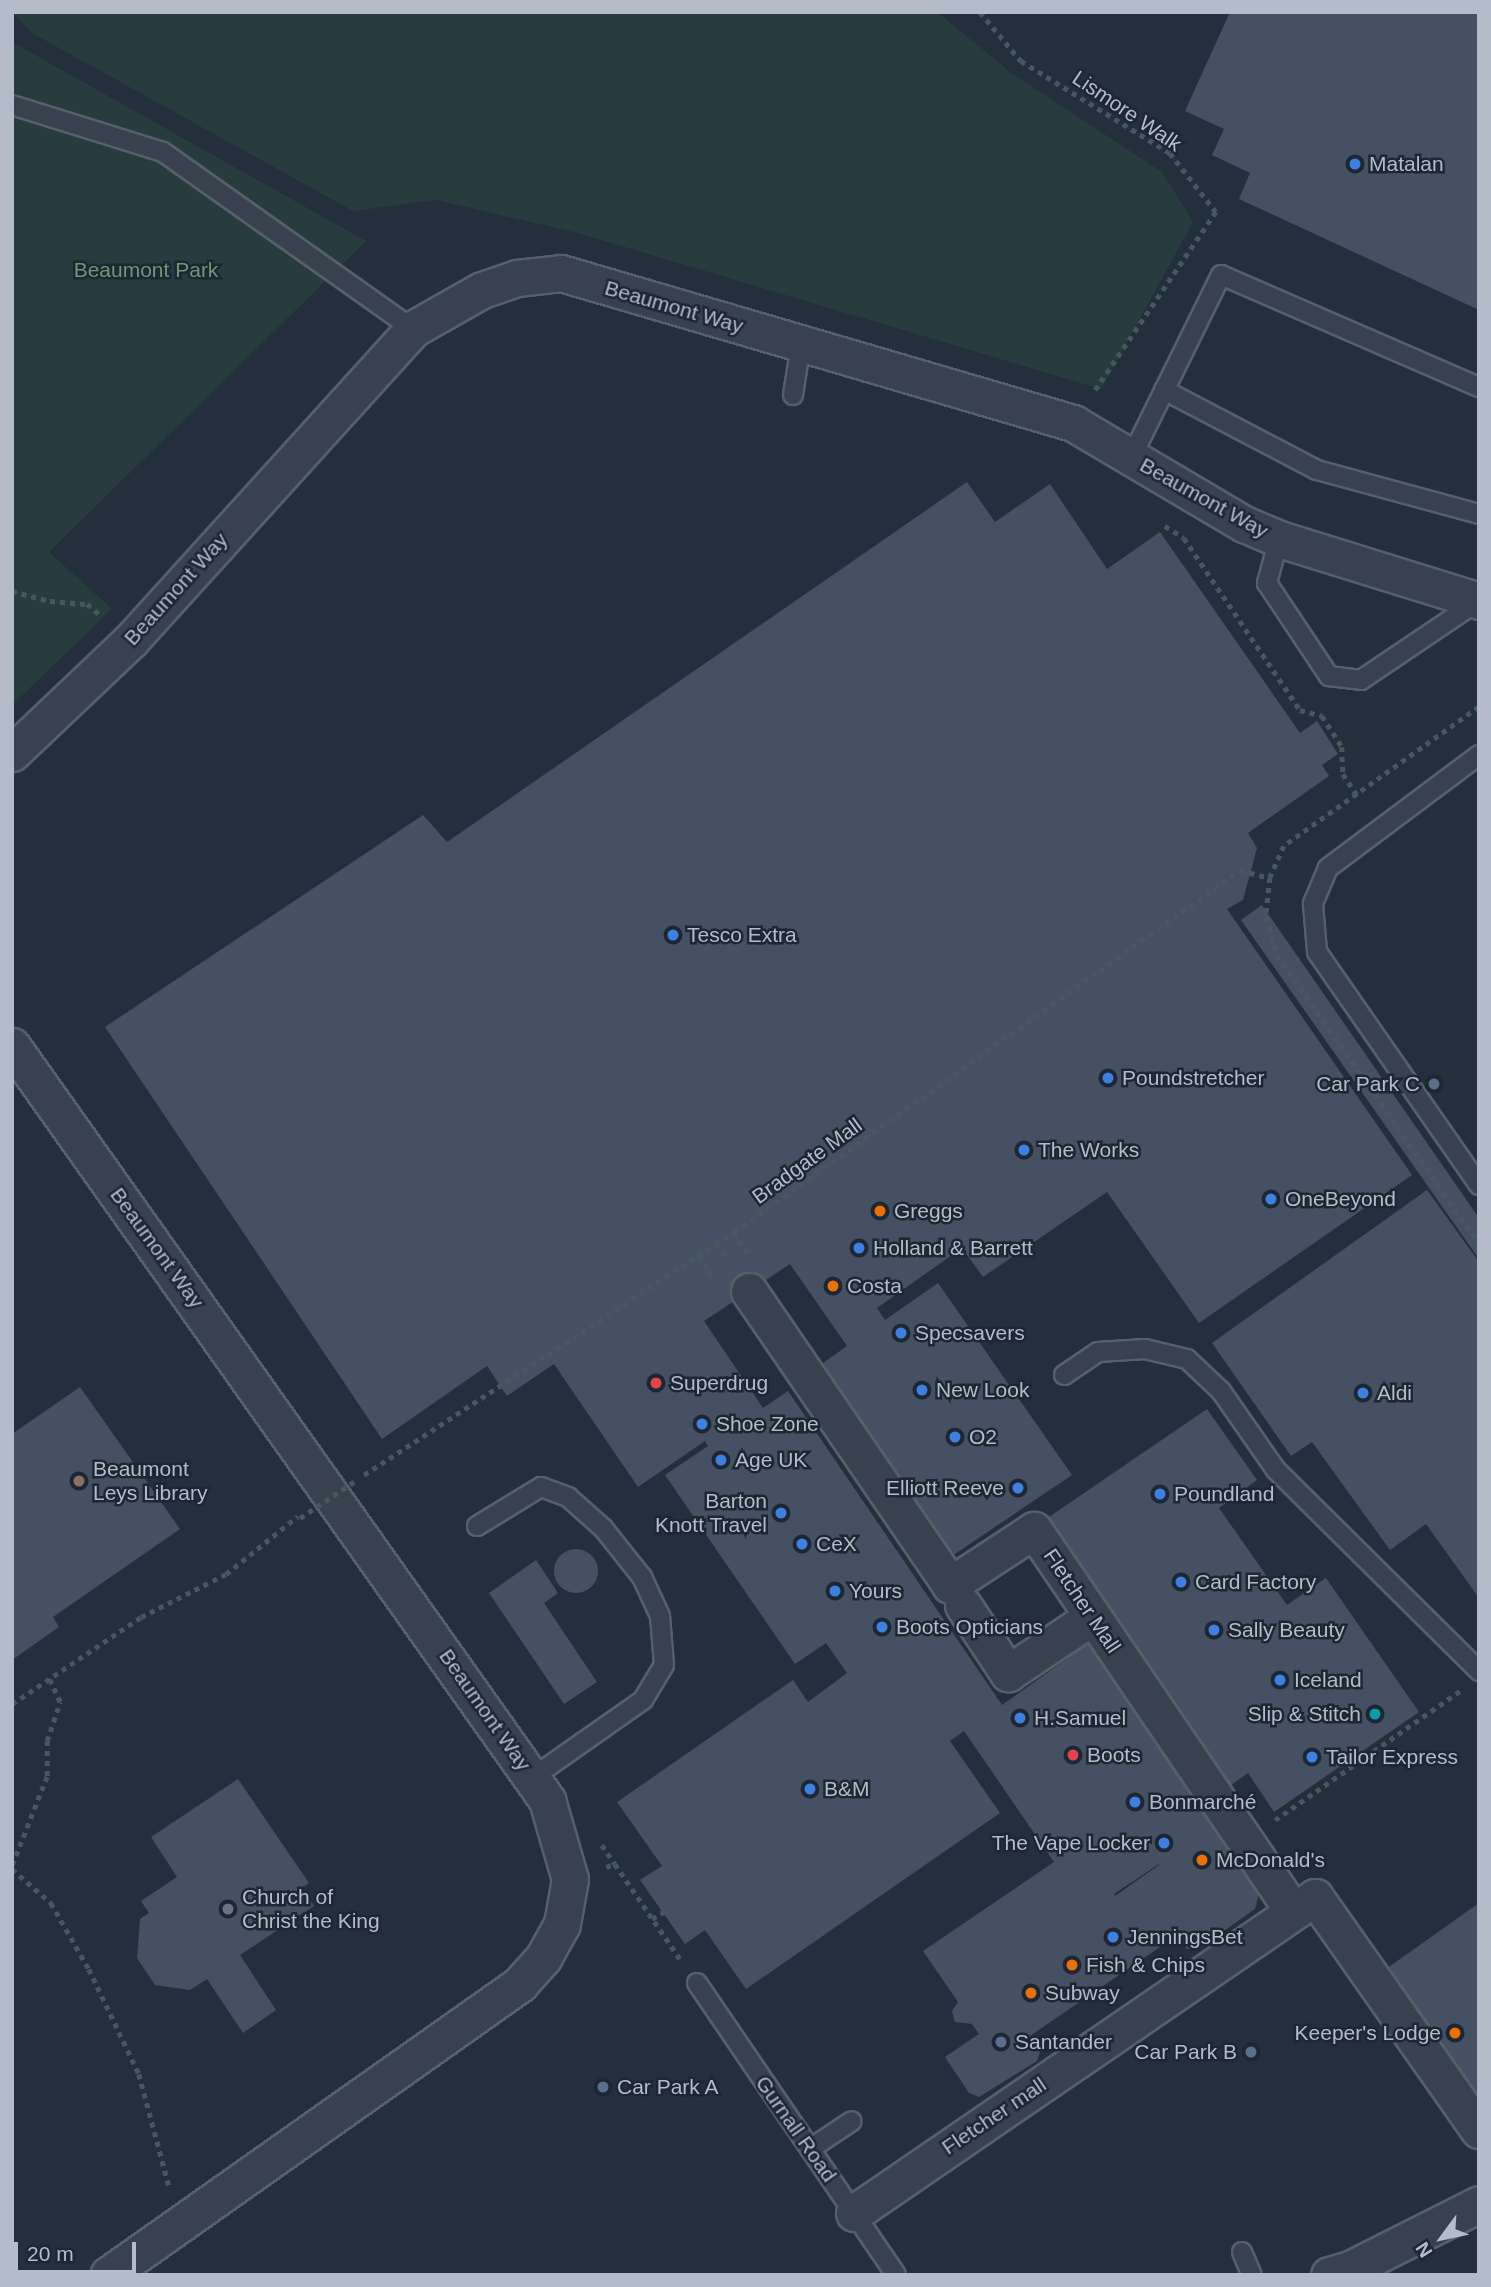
<!DOCTYPE html>
<meta charset="utf-8">
<style>
body{margin:0}
#map{position:relative;width:1491px;height:2287px;overflow:hidden;background:#242f3e;font-family:Arial,sans-serif}
div>[style]{position:absolute}
[style*='--x']{left:calc(var(--x)*1px);top:calc(var(--y)*1px);width:calc(var(--w)*1px);rotate:calc(var(--a)*1deg)}
.green>*{inset:0;background:#263c3f}
.building>*{inset:0;background:#455162}
.round{border-radius:50%}
.path>*{height:4.5px;margin-top:-2.25px;transform-origin:0;background:repeating-linear-gradient(90deg,#44595c 0 5px,transparent 0 10px)}
.roads{filter:drop-shadow(2px 0 #565f6c) drop-shadow(-2px 0 #565f6c) drop-shadow(0 2px #565f6c) drop-shadow(0 -2px #565f6c)}
.lane>*{height:18px;margin:-9px;padding:0 9px;transform-origin:9px;border-radius:9px;background:#38414e}
.street>*{height:35px;margin:-17.5px;padding:0 17.5px;transform-origin:17.5px;border-radius:17.5px;background:#38414e}
.path-bridge>*{height:4.5px;margin-top:-2.25px;transform-origin:0;background:repeating-linear-gradient(90deg,#44595c 0 5px,transparent 0 10px)}
.dots>*{width:19px;height:19px;translate:-50% -50%;box-sizing:border-box;border:4px solid #1d2633;border-radius:50%}
span{translate:-50% -50%;white-space:nowrap;text-align:center;line-height:1.15;-webkit-text-stroke:5px #1d2633;paint-order:stroke}
.street-label{font-size:21px;color:#b4bcc9}
.poi-label{font-size:21px;color:#b4bcc9}
.left{translate:0 -50%;text-align:left}
.right{translate:-100% -50%;text-align:right}
.park-label{font-size:21px;color:#6b9a76}
.frame{position:absolute;inset:0;border:14px solid #b4bcc9;pointer-events:none}
.north{position:absolute;left:1407px;top:2203px;width:70px;height:70px;-webkit-text-stroke:5px #1d2633;paint-order:stroke;rotate:237deg;font-size:19px;font-weight:700;line-height:28px;text-align:center;color:#b4bcc9}
.north::after{content:'';display:block;margin:auto;width:24px;height:32px;background:#b4bcc9;clip-path:polygon(50% 0,100% 100%,50% 72%,0 100%)}
.scale{position:absolute;left:14px;top:2242px;width:122px;height:32px;box-sizing:border-box;border:4px solid #b4bcc9;border-top:0;padding-left:9px;font-size:21px;line-height:24px;white-space:nowrap;color:#b4bcc9;-webkit-text-stroke:5px #1d2633;paint-order:stroke}
</style>
<div id="map">
<div class="green">
<i style="clip-path:polygon(12px 12px,937px 12px,1014px 75px,1162px 172px,1193px 222px,1101px 389px,578px 233px,436px 200px,353px 211px,32px 33px)"></i>
<i style="clip-path:polygon(12px 42px,366px 241px,49px 552px,112px 609px,12px 705px)"></i>
</div>
<div class="building">
<i style="clip-path:polygon(1230px 12px,1479px 13px,1479px 310px,1239px 199px,1250px 173px,1212px 155px,1224px 129px,1185px 111px)"></i>
<i style="clip-path:polygon(evenodd,967px 482px,995px 522px,1050px 484px,1107px 569px,1160px 532px,1300px 733px,1317px 721px,1338px 754px,1322px 765px,1329px 776px,1248px 833px,1257px 848px,1243px 900px,1227px 909px,1412px 1175px,1199px 1323px,1107px 1192px,983px 1277px,962px 1248px,877px 1308px,885px 1320px,938px 1283px,1072px 1475px,949px 1558px,816px 1368px,847px 1346px,790px 1264px,704px 1321px,763px 1408px,788px 1391px,1002px 1705px,1088px 1644px,1259px 1893px,1255px 1909px,1197px 1950px,1187px 1949px,1176px 1936px,1030px 2036px,1040px 2052px,1037px 2061px,979px 2097px,969px 2093px,945px 2057px,979px 2034px,972px 2024px,955px 2022px,952px 2011px,958px 2002px,923px 1951px,1054px 1862px,964px 1731px,950px 1741px,1000px 1813px,746px 1989px,705px 1930px,685px 1944px,640px 1880px,662px 1866px,617px 1802px,793px 1680px,808px 1702px,847px 1673px,826px 1643px,795px 1664px,665px 1475px,708px 1446px,705px 1441px,638px 1487px,554px 1364px,507px 1396px,487px 1366px,382px 1439px,105px 1027px,423px 815px,447px 842px,967px 482px,1159px 1864px,1159px 1865px,1115px 1896px,1114px 1894px,1159px 1864px)"></i>
<i style="clip-path:polygon(1262px 905px,1479px 1218px,1479px 1259px,1241px 920px)"></i>
<i style="clip-path:polygon(1427px 1190px,1479px 1262px,1479px 1598px,1426px 1524px,1390px 1550px,1312px 1442px,1291px 1456px,1212px 1343px)"></i>
<i style="clip-path:polygon(80px 1387px,180px 1529px,53px 1617px,59px 1627px,12px 1660px,12px 1434px)"></i>
<i style="clip-path:polygon(1207px 1409px,1257px 1480px,1219px 1508px,1287px 1605px,1326px 1578px,1419px 1712px,1274px 1812px,1248px 1773px,1231px 1785px,1046px 1519px)"></i>
<i class="round" style="left:554px;top:1549px;width:44px;height:44px"></i>
<i style="clip-path:polygon(536px 1560px,558px 1593px,544px 1603px,597px 1682px,564px 1704px,489px 1593px)"></i>
<i style="clip-path:polygon(238px 1779px,309px 1883px,302px 1888px,314px 1906px,240px 1955px,276px 2010px,243px 2033px,207px 1979px,190px 1990px,155px 1985px,137px 1958px,140px 1919px,149px 1913px,141px 1901px,177px 1877px,151px 1837px)"></i>
<i style="clip-path:polygon(1479px 1903px,1479px 2097px,1477px 2098px,1386px 1969px)"></i>
</div>
<div class="path">
<i style="--x:980;--y:12;--w:64;--a:50.1"></i>
<i style="--x:1021;--y:61;--w:175;--a:31.7"></i>
<i style="--x:1170;--y:153;--w:75;--a:52.1"></i>
<i style="--x:1216;--y:212;--w:217;--a:124.1"></i>
<i style="--x:1165;--y:526;--w:22;--a:32"></i>
<i style="--x:1184;--y:538;--w:207;--a:56"></i>
<i style="--x:1300;--y:710;--w:23;--a:15"></i>
<i style="--x:1322;--y:716;--w:37;--a:57"></i>
<i style="--x:1342;--y:747;--w:27;--a:88"></i>
<i style="--x:1343;--y:774;--w:25;--a:56"></i>
<i style="--x:12;--y:591;--w:39;--a:15"></i>
<i style="--x:50;--y:601;--w:37;--a:5"></i>
<i style="--x:87;--y:604;--w:17;--a:40"></i>
<i style="--x:1479;--y:707;--w:239;--a:144.5"></i>
<i style="--x:1284;--y:846;--w:35;--a:114"></i>
<i style="--x:1270;--y:878;--w:39;--a:96"></i>
<i style="--x:1266;--y:917;--w:40;--a:74"></i>
<i style="--x:1277;--y:955;--w:353;--a:55"></i>
<i style="--x:734;--y:1232;--w:25;--a:56"></i>
<i style="--x:717;--y:1244;--w:19;--a:55"></i>
<i style="--x:698;--y:1256;--w:28;--a:55"></i>
<i style="--x:364;--y:1475;--w:443;--a:-33.3"></i>
<i style="--x:734;--y:1232;--w:622;--a:-35.58"></i>
<i style="--x:1240;--y:870;--w:31;--a:15"></i>
<i style="--x:12;--y:1704;--w:156;--a:-34"></i>
<i style="--x:141;--y:1617;--w:95;--a:-26.8"></i>
<i style="--x:226;--y:1574;--w:92;--a:-38.9"></i>
<i style="--x:1275;--y:1820;--w:226;--a:-34.9"></i>
<i style="--x:602;--y:1845;--w:23;--a:56"></i>
<i style="--x:12;--y:1865;--w:96;--a:-68.5"></i>
<i style="--x:47;--y:1776;--w:35;--a:-90"></i>
<i style="--x:47;--y:1741;--w:41;--a:-71.6"></i>
<i style="--x:60;--y:1702;--w:26;--a:-115"></i>
<i style="--x:606;--y:1867;--w:9;--a:-18"></i>
<i style="--x:615;--y:1864;--w:115;--a:55.6"></i>
<i style="--x:12;--y:1869;--w:52;--a:41.1"></i>
<i style="--x:51;--y:1903;--w:76;--a:60.1"></i>
<i style="--x:89;--y:1969;--w:116;--a:64.5"></i>
<i style="--x:139;--y:2074;--w:116;--a:75"></i>
<i style="--x:652;--y:1919;--w:13;--a:-32"></i>
</div>
<div class="roads">
<div class="lane">
<i style="--x:12;--y:105;--w:158;--a:17.3"></i>
<i style="--x:163;--y:152;--w:306;--a:35.3"></i>
<i style="--x:1164;--y:390;--w:173;--a:27.6"></i>
<i style="--x:1317;--y:470;--w:168;--a:15.2"></i>
<i style="--x:793;--y:395;--w:52;--a:-81.1"></i>
<i style="--x:1131;--y:458;--w:204;--a:-63.8"></i>
<i style="--x:1221;--y:275;--w:281;--a:23.5"></i>
<i style="--x:1279;--y:539;--w:46;--a:105.3"></i>
<i style="--x:1267;--y:583;--w:112;--a:56.3"></i>
<i style="--x:1329;--y:676;--w:32;--a:7"></i>
<i style="--x:1361;--y:680;--w:141;--a:-34"></i>
<i style="--x:1479;--y:755;--w:189;--a:143.2"></i>
<i style="--x:1328;--y:868;--w:39;--a:113"></i>
<i style="--x:1313;--y:904;--w:48;--a:85.2"></i>
<i style="--x:1317;--y:952;--w:284;--a:55.2"></i>
<i style="--x:1064;--y:1375;--w:41;--a:-34.1"></i>
<i style="--x:1098;--y:1352;--w:47;--a:-3.7"></i>
<i style="--x:1145;--y:1349;--w:43;--a:13.4"></i>
<i style="--x:1187;--y:1359;--w:47;--a:43.3"></i>
<i style="--x:1221;--y:1391;--w:96;--a:55.2"></i>
<i style="--x:1276;--y:1470;--w:286;--a:44.7"></i>
<i style="--x:477;--y:1526;--w:75;--a:-31.4"></i>
<i style="--x:541;--y:1487;--w:29;--a:20"></i>
<i style="--x:568;--y:1497;--w:47;--a:41.5"></i>
<i style="--x:603;--y:1528;--w:63;--a:51.5"></i>
<i style="--x:642;--y:1577;--w:43;--a:65.2"></i>
<i style="--x:660;--y:1616;--w:49;--a:85.3"></i>
<i style="--x:664;--y:1665;--w:41;--a:121"></i>
<i style="--x:643;--y:1700;--w:136;--a:144.9"></i>
<i style="--x:697;--y:1983;--w:353;--a:55.7"></i>
<i style="--x:810;--y:2149;--w:50;--a:-33.7"></i>
<i style="--x:1242;--y:2252;--w:25;--a:67"></i>
</div>
<div class="street">
<i style="--x:12;--y:753;--w:164;--a:-43.5"></i>
<i style="--x:131;--y:640;--w:420;--a:-47.8"></i>
<i style="--x:413;--y:329;--w:79;--a:-29.5"></i>
<i style="--x:482;--y:290;--w:37;--a:-19"></i>
<i style="--x:517;--y:278;--w:44;--a:-6.5"></i>
<i style="--x:561;--y:273;--w:534;--a:16.33"></i>
<i style="--x:1073;--y:423;--w:199;--a:30.6"></i>
<i style="--x:1244;--y:524;--w:38;--a:23"></i>
<i style="--x:1279;--y:539;--w:209;--a:17.2"></i>
<i style="--x:12;--y:1046;--w:925;--a:54.64"></i>
<i style="--x:547;--y:1800;--w:82;--a:73.8"></i>
<i style="--x:570;--y:1879;--w:46;--a:100.1"></i>
<i style="--x:562;--y:1924;--w:38;--a:119"></i>
<i style="--x:544;--y:1957;--w:36;--a:132"></i>
<i style="--x:520;--y:1984;--w:504;--a:144.77"></i>
<i style="--x:749;--y:1291;--w:356;--a:55.6"></i>
<i style="--x:950;--y:1585;--w:100;--a:-33.2"></i>
<i style="--x:1034;--y:1530;--w:461;--a:55.8"></i>
<i style="--x:963;--y:1605;--w:82;--a:56.5"></i>
<i style="--x:1008;--y:1673;--w:101;--a:-33.7"></i>
<i style="--x:854;--y:2213;--w:559;--a:-34.43"></i>
<i style="--x:1315;--y:1897;--w:285;--a:54.9"></i>
<i style="--x:1329;--y:2275;--w:22;--a:-16"></i>
<i style="--x:1350;--y:2269;--w:144;--a:-26.7"></i>
</div>
</div>
<div class="path-bridge">
<i style="--x:300;--y:1518;--w:70;--a:-33.9"></i>
</div>
<div class="dots">
<i style="left:1355px;top:164px;background:#3f7fe0"></i>
<i style="left:673px;top:935px;background:#3f7fe0"></i>
<i style="left:1108px;top:1078px;background:#3f7fe0"></i>
<i style="left:1434px;top:1084px;background:#5c6f8a"></i>
<i style="left:1024px;top:1150px;background:#3f7fe0"></i>
<i style="left:1271px;top:1199px;background:#3f7fe0"></i>
<i style="left:880px;top:1211px;background:#e8710a"></i>
<i style="left:859px;top:1248px;background:#3f7fe0"></i>
<i style="left:833px;top:1286px;background:#e8710a"></i>
<i style="left:901px;top:1333px;background:#3f7fe0"></i>
<i style="left:656px;top:1383px;background:#e0444e"></i>
<i style="left:922px;top:1390px;background:#3f7fe0"></i>
<i style="left:1363px;top:1393px;background:#3f7fe0"></i>
<i style="left:702px;top:1424px;background:#3f7fe0"></i>
<i style="left:955px;top:1437px;background:#3f7fe0"></i>
<i style="left:721px;top:1460px;background:#3f7fe0"></i>
<i style="left:79px;top:1481px;background:#8d6e63"></i>
<i style="left:1018px;top:1488px;background:#3f7fe0"></i>
<i style="left:1160px;top:1494px;background:#3f7fe0"></i>
<i style="left:781px;top:1513px;background:#3f7fe0"></i>
<i style="left:802px;top:1544px;background:#3f7fe0"></i>
<i style="left:1181px;top:1582px;background:#3f7fe0"></i>
<i style="left:835px;top:1591px;background:#3f7fe0"></i>
<i style="left:882px;top:1627px;background:#3f7fe0"></i>
<i style="left:1214px;top:1630px;background:#3f7fe0"></i>
<i style="left:1280px;top:1680px;background:#3f7fe0"></i>
<i style="left:1375px;top:1714px;background:#0f9aa8"></i>
<i style="left:1020px;top:1718px;background:#3f7fe0"></i>
<i style="left:1073px;top:1755px;background:#e0444e"></i>
<i style="left:1312px;top:1757px;background:#3f7fe0"></i>
<i style="left:810px;top:1789px;background:#3f7fe0"></i>
<i style="left:1135px;top:1802px;background:#3f7fe0"></i>
<i style="left:1164px;top:1843px;background:#3f7fe0"></i>
<i style="left:1202px;top:1860px;background:#e8710a"></i>
<i style="left:228px;top:1909px;background:#6b7280"></i>
<i style="left:1113px;top:1937px;background:#3f7fe0"></i>
<i style="left:1072px;top:1965px;background:#e8710a"></i>
<i style="left:1031px;top:1993px;background:#e8710a"></i>
<i style="left:1455px;top:2033px;background:#e8710a"></i>
<i style="left:1001px;top:2042px;background:#5c6f8a"></i>
<i style="left:1251px;top:2052px;background:#5c6f8a"></i>
<i style="left:603px;top:2087px;background:#5c6f8a"></i>
</div>
<div class="street-label">
<span style="left:1127px;top:111px;rotate:34deg">Lismore Walk</span>
<span style="left:674px;top:307px;rotate:16deg">Beaumont Way</span>
<span style="left:1204px;top:498px;rotate:29deg">Beaumont Way</span>
<span style="left:176px;top:589px;rotate:-48deg">Beaumont Way</span>
<span style="left:807px;top:1161px;rotate:-36deg">Bradgate Mall</span>
<span style="left:157px;top:1248px;rotate:54deg">Beaumont Way</span>
<span style="left:1082px;top:1601px;rotate:56deg">Fletcher Mall</span>
<span style="left:485px;top:1710px;rotate:55deg">Beaumont Way</span>
<span style="left:994px;top:2116px;rotate:-34deg">Fletcher mall</span>
<span style="left:796px;top:2129px;rotate:55deg">Gurnall Road</span>
</div>
<div class="poi-label">
<span class="left" style="left:1369px;top:164px">Matalan</span>
<span class="left" style="left:687px;top:935px">Tesco Extra</span>
<span class="left" style="left:1122px;top:1078px">Poundstretcher</span>
<span class="right" style="left:1420px;top:1084px">Car Park C</span>
<span class="left" style="left:1038px;top:1150px">The Works</span>
<span class="left" style="left:1285px;top:1199px">OneBeyond</span>
<span class="left" style="left:894px;top:1211px">Greggs</span>
<span class="left" style="left:873px;top:1248px">Holland &amp; Barrett</span>
<span class="left" style="left:847px;top:1286px">Costa</span>
<span class="left" style="left:915px;top:1333px">Specsavers</span>
<span class="left" style="left:670px;top:1383px">Superdrug</span>
<span class="left" style="left:936px;top:1390px">New Look</span>
<span class="left" style="left:1377px;top:1393px">Aldi</span>
<span class="left" style="left:716px;top:1424px">Shoe Zone</span>
<span class="left" style="left:969px;top:1437px">O2</span>
<span class="left" style="left:735px;top:1460px">Age UK</span>
<span class="left" style="left:93px;top:1481px">Beaumont<br>Leys Library</span>
<span class="right" style="left:1004px;top:1488px">Elliott Reeve</span>
<span class="left" style="left:1174px;top:1494px">Poundland</span>
<span class="right" style="left:767px;top:1513px">Barton<br>Knott Travel</span>
<span class="left" style="left:816px;top:1544px">CeX</span>
<span class="left" style="left:1195px;top:1582px">Card Factory</span>
<span class="left" style="left:849px;top:1591px">Yours</span>
<span class="left" style="left:896px;top:1627px">Boots Opticians</span>
<span class="left" style="left:1228px;top:1630px">Sally Beauty</span>
<span class="left" style="left:1294px;top:1680px">Iceland</span>
<span class="right" style="left:1361px;top:1714px">Slip &amp; Stitch</span>
<span class="left" style="left:1034px;top:1718px">H.Samuel</span>
<span class="left" style="left:1087px;top:1755px">Boots</span>
<span class="left" style="left:1326px;top:1757px">Tailor Express</span>
<span class="left" style="left:824px;top:1789px">B&amp;M</span>
<span class="left" style="left:1149px;top:1802px">Bonmarché</span>
<span class="right" style="left:1150px;top:1843px">The Vape Locker</span>
<span class="left" style="left:1216px;top:1860px">McDonald's</span>
<span class="left" style="left:242px;top:1909px">Church of<br>Christ the King</span>
<span class="left" style="left:1127px;top:1937px">JenningsBet</span>
<span class="left" style="left:1086px;top:1965px">Fish &amp; Chips</span>
<span class="left" style="left:1045px;top:1993px">Subway</span>
<span class="right" style="left:1441px;top:2033px">Keeper's Lodge</span>
<span class="left" style="left:1015px;top:2042px">Santander</span>
<span class="right" style="left:1237px;top:2052px">Car Park B</span>
<span class="left" style="left:617px;top:2087px">Car Park A</span>
</div>
<div class="park-label">
<span style="left:146px;top:270px">Beaumont Park</span>
</div>
<div class="frame"></div>
<div class="north">N</div>
<div class="scale">20 m</div>
</div>
